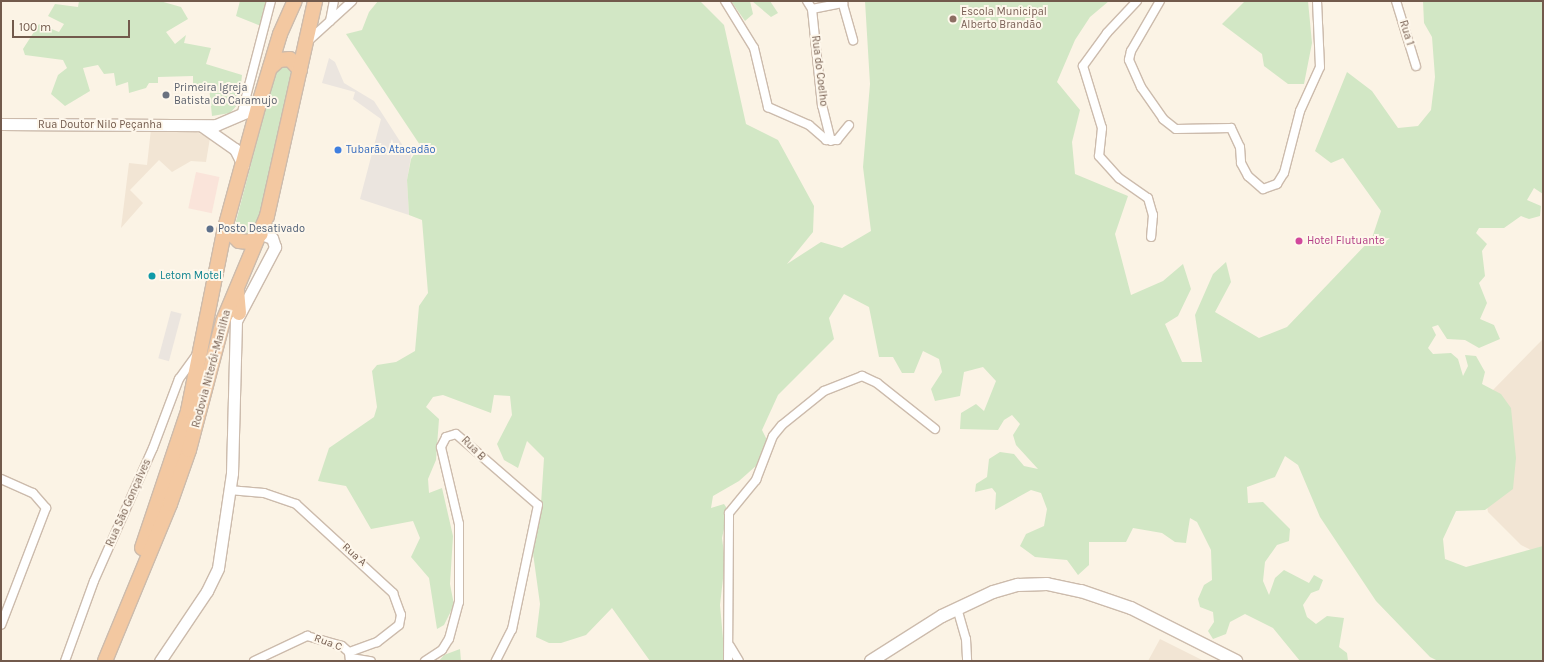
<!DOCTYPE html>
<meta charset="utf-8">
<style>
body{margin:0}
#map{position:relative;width:1544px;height:662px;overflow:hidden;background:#fbf3e5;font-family:Karla,sans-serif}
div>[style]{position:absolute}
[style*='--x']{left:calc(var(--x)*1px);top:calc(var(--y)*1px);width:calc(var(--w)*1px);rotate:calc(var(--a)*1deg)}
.residential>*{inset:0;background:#f2e5d4}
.commercial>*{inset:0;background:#fae4da;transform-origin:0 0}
.industrial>*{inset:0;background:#ebe5df;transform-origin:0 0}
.green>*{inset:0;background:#d2e7c5}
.roads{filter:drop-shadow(1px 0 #ccbbac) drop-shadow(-1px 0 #ccbbac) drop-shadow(0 1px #ccbbac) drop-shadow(0 -1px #ccbbac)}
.minor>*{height:8px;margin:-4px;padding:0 4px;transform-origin:4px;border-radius:4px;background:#fff}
.tertiary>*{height:11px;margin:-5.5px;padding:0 5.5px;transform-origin:5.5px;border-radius:5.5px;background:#fff}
.secondary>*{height:12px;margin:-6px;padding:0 6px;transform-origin:6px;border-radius:6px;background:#fff}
.trunk>*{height:14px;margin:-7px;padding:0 7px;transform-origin:7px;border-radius:7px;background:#f3c8a1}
.dots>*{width:11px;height:11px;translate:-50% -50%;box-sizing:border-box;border:2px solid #fef7eb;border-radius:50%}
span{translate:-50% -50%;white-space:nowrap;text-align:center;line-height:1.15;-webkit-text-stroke:4px #fef7eb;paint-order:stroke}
.education-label{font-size:11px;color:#785e54}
.left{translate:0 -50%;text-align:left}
.street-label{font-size:11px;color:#725a4c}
.worship-label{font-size:11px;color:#5b616d}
.shop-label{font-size:11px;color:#366cbe}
.service-label{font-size:11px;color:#4e5e75}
.hotel-label{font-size:11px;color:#b23c85}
.culture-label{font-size:11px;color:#0d838f}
.frame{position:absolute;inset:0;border:2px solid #725a4c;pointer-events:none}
.scale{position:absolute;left:12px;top:20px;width:118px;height:18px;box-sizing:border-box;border:2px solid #725a4c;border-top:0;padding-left:5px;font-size:12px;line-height:14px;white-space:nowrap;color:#725a4c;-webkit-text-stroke:3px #fef7eb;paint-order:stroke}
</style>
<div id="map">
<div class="residential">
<i style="clip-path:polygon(151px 129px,194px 131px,210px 138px,206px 162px,191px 161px,172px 172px,159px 160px,130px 190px,143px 203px,121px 228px,129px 163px,147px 165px)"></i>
<i style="clip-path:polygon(1543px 339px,1543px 556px,1521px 545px,1488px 512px,1480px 467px,1491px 392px)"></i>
<i style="clip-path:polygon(1160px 639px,1204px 661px,1148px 661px)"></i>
</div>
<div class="commercial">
<i style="left:196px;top:172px;width:24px;height:37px;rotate:12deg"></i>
</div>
<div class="industrial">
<i style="clip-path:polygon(329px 58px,335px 62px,344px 83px,374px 101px,403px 146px,412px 151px,407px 180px,409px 215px,360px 199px,381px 119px,353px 99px,355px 92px,322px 83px)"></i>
<i style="left:171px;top:311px;width:11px;height:49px;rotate:15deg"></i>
</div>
<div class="green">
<i style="clip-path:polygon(79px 1px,160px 1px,181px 7px,188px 19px,166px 32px,175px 44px,186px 35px,184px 43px,211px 48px,206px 64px,242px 75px,239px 103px,230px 113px,212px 116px,209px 87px,193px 88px,193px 76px,158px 77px,158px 83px,149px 83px,146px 88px,129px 93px,128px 82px,116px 86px,114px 73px,104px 74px,98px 65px,83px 68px,90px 91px,65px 106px,51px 94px,58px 75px,67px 68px,63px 60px,25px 55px,23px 49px,39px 24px,59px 32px,64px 24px,48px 16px,55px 4px,78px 7px)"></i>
<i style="clip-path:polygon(240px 1px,268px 1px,261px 26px,236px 16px)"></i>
<i style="clip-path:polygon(378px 1px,700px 1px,724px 25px,746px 124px,778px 140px,814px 206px,813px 232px,787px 264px,821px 242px,842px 248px,871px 231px,863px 167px,870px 84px,865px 1px,1109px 1px,1090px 17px,1075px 40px,1057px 82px,1080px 110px,1072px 142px,1075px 174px,1128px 196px,1115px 234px,1131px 295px,1163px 281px,1183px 264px,1191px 289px,1178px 316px,1165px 324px,1182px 362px,1202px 362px,1195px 315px,1213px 274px,1226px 262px,1231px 282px,1215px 312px,1259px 338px,1287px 327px,1372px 238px,1381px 211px,1343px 158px,1331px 163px,1315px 151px,1347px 72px,1372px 91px,1398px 128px,1418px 126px,1431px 110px,1435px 77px,1432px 37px,1424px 23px,1423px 1px,1543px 1px,1543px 194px,1534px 188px,1527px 200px,1541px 206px,1540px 216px,1529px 219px,1521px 216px,1504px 228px,1479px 228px,1476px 233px,1487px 244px,1482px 251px,1485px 276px,1479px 283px,1487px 303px,1480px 319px,1494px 325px,1500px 339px,1479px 348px,1465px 340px,1447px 339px,1438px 325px,1432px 327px,1436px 335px,1428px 348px,1433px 354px,1451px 353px,1458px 359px,1463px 376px,1468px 366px,1465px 355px,1476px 356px,1485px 372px,1482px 384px,1501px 394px,1511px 408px,1516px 458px,1513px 489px,1485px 510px,1456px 511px,1443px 539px,1445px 559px,1466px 567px,1543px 546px,1543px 661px,1438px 661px,1430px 657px,1376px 601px,1320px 517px,1298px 465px,1285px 456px,1275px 477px,1247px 487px,1248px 503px,1263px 502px,1290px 529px,1289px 541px,1277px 545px,1265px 562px,1263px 581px,1269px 595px,1275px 578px,1284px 570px,1309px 583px,1314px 575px,1323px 580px,1319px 590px,1311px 593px,1303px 605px,1307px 617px,1316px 624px,1327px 616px,1344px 618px,1339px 647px,1347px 653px,1348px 661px,1300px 661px,1273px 628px,1245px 614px,1230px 622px,1226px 634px,1213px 639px,1208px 631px,1214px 622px,1213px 612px,1200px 607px,1198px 599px,1204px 585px,1212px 580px,1211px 550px,1197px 522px,1190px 518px,1186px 543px,1175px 542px,1162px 533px,1133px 528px,1126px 542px,1089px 542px,1089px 565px,1078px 575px,1067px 560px,1035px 557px,1020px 546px,1026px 534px,1044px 526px,1047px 509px,1041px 493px,1031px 490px,995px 510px,996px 493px,992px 488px,975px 492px,976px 484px,987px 477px,989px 459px,1000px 452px,1014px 454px,1024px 466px,1038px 469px,1016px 445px,1013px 435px,1020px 424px,1012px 415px,1004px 420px,998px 430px,960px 429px,961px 413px,976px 404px,984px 411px,996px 381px,983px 367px,964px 372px,960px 396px,935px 401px,931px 389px,942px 372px,939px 359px,923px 351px,914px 373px,902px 373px,893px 357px,879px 357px,869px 307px,844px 294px,829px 318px,834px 339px,778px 395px,762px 430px,768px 442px,757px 465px,739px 481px,713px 496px,711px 508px,724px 504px,728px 510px,722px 538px,725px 561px,720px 605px,725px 661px,650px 661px,612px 608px,586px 635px,561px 643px,549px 643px,536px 637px,540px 604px,532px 546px,540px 519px,544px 458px,527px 441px,518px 468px,504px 460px,497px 444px,512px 415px,510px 396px,494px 395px,491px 413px,443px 395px,433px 397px,426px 407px,439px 419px,436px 460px,428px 479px,429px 493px,442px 488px,453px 536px,450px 584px,454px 605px,444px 625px,437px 629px,429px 578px,411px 557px,420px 538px,413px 521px,371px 529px,346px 486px,318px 481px,329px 448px,374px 417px,377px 407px,372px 371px,377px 365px,396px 362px,415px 351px,419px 306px,428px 293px,422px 220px,409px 215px,407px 180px,411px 159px,420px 145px,346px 34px,362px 30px,369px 12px)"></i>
<i style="clip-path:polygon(731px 1px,750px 1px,753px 14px,745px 21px)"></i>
<i style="clip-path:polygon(752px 1px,770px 1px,778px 13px,771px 17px)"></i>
<i style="clip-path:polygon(1245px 1px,1308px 1px,1312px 43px,1304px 84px,1288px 84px,1264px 66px,1262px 54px,1222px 24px)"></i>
<i style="clip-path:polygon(285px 64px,293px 73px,258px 226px,245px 234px,235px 225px,276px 69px)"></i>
<i style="clip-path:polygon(460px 649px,461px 661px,439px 661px,444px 655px)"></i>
</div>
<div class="roads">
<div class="minor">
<i style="--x:725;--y:1;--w:55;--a:58.3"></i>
<i style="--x:754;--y:48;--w:61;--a:76.7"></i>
<i style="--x:768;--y:107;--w:45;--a:23.7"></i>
<i style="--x:809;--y:125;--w:23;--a:41"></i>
<i style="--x:826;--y:140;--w:11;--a:0"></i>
<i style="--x:837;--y:140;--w:19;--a:-51"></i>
<i style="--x:807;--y:1;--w:9;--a:58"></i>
<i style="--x:812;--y:9;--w:97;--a:84.1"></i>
<i style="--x:822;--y:105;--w:37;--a:76"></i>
<i style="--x:842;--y:1;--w:41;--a:74.2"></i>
<i style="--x:1137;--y:1;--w:44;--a:133.2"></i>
<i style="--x:1107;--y:33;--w:41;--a:126"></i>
<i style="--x:1083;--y:66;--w:65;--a:73"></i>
<i style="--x:1102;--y:128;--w:28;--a:96"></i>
<i style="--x:1099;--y:156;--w:30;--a:48"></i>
<i style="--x:1119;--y:178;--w:35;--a:35"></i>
<i style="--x:1148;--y:198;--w:18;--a:74"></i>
<i style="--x:1153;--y:215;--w:22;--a:95"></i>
<i style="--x:1160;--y:1;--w:58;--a:120.1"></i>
<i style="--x:1131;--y:51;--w:9;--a:103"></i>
<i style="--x:1129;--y:60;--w:30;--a:66"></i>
<i style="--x:1141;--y:87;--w:39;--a:55"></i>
<i style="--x:1163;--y:119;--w:16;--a:38"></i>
<i style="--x:1176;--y:129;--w:55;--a:-1"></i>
<i style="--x:1231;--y:128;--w:21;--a:65"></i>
<i style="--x:1240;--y:147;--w:16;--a:86"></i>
<i style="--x:1241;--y:163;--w:15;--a:62"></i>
<i style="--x:1248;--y:176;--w:20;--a:41"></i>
<i style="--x:1263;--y:189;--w:15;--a:-20"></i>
<i style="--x:1277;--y:184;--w:13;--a:-58"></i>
<i style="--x:1284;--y:173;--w:64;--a:-75.5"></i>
<i style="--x:1300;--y:111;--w:48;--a:-65.6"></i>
<i style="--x:1320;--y:67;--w:66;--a:-92.6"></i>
<i style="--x:1396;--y:1;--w:68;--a:72.9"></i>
<i style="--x:812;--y:9;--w:32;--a:-11"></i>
<i style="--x:330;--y:21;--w:20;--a:-79"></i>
<i style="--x:307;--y:42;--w:61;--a:-42.3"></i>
<i style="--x:241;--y:116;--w:119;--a:-75.4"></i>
<i style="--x:1;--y:479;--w:35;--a:24"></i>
<i style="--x:33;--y:493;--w:20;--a:49"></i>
<i style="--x:46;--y:508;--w:125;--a:111"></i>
<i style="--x:229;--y:490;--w:35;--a:5"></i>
<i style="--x:264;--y:493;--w:34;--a:19"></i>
<i style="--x:296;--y:504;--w:132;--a:42.5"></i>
<i style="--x:393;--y:593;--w:23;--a:70"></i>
<i style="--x:401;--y:615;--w:10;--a:101"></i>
<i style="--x:399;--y:625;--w:28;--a:142"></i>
<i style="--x:377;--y:642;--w:30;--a:160"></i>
<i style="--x:957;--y:608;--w:32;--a:74"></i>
<i style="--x:966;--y:639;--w:22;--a:87"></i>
<i style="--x:730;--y:646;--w:17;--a:59"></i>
<i style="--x:351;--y:658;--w:20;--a:9"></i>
<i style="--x:65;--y:661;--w:85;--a:-70.1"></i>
<i style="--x:94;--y:581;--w:145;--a:-66.1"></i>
<i style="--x:153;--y:448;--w:74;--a:-69.4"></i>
<i style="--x:179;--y:379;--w:32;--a:-54"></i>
<i style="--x:254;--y:661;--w:59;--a:-25.3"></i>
<i style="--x:307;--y:636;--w:36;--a:16"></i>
<i style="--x:342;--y:646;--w:9;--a:41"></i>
<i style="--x:349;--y:652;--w:9;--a:84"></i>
<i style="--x:425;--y:661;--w:20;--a:-33"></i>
<i style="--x:442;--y:650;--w:13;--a:-58"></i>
<i style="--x:449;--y:639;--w:38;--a:-75"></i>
<i style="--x:459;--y:602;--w:78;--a:-90"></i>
<i style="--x:459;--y:524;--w:79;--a:-103.2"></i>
<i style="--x:441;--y:447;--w:11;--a:-63"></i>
<i style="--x:446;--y:437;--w:10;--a:-17"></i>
<i style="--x:456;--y:434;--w:108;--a:40.9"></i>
<i style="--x:538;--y:505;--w:127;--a:101.8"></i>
<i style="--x:512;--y:629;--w:36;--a:117"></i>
<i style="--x:728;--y:661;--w:148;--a:-89.6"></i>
<i style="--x:729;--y:513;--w:43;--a:-50.7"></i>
<i style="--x:756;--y:480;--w:47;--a:-68.9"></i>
<i style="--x:773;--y:436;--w:14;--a:-51"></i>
<i style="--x:782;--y:425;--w:54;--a:-39"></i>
<i style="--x:824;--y:391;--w:41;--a:-21.5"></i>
<i style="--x:862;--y:376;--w:17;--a:25"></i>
<i style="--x:877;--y:383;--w:74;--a:38.4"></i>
</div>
<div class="tertiary">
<i style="--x:1;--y:124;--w:215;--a:0.3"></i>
<i style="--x:216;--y:125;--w:46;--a:-23.2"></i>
<i style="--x:202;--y:126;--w:40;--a:34.9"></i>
<i style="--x:235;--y:149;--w:18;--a:63"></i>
<i style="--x:160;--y:661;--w:84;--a:-56.1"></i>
<i style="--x:207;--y:591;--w:25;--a:-64"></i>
<i style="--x:218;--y:568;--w:96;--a:-81.6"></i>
<i style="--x:232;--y:473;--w:152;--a:-88.5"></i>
<i style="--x:236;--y:321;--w:84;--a:-62.2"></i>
<i style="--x:275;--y:247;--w:9;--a:-108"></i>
<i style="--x:272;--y:238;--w:12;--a:-160"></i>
</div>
<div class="secondary">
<i style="--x:871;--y:661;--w:84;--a:-32.4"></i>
<i style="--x:942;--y:616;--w:56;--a:-25.2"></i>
<i style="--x:993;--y:592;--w:26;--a:-16"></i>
<i style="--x:1018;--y:585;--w:29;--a:-2"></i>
<i style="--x:1047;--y:584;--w:35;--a:12"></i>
<i style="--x:1081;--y:591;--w:53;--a:18.8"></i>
<i style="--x:1131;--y:608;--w:118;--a:26.8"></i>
</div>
<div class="trunk">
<i style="--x:270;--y:68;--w:12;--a:-42"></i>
<i style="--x:279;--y:60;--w:11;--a:-5"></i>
<i style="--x:290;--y:59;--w:15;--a:48"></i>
<i style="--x:225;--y:228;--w:19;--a:43"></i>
<i style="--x:239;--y:241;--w:10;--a:6"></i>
<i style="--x:249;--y:242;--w:14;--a:-34"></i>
<i style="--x:237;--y:290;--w:23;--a:85"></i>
<i style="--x:142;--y:548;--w:145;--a:-71.4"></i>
<i style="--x:188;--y:411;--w:187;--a:-78.6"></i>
<i style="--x:225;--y:228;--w:125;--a:-74.7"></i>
<i style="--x:258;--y:107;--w:76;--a:-73.2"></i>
<i style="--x:280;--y:34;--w:36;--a:-66"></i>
<i style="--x:105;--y:661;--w:170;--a:-67.5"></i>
<i style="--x:170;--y:504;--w:57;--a:-70.6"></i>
<i style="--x:189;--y:450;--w:133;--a:-75.2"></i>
<i style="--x:223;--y:321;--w:114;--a:-67.3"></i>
<i style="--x:267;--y:216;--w:220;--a:-77.4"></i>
</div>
</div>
<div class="dots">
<i style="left:953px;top:19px;background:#8d6e63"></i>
<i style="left:166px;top:95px;background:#6b7280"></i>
<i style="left:338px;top:150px;background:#3f7fe0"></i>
<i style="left:210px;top:229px;background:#5c6f8a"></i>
<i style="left:1299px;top:241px;background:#d1479c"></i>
<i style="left:152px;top:276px;background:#0f9aa8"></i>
</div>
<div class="education-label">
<span class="left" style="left:961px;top:19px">Escola Municipal<br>Alberto Brandão</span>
</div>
<div class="street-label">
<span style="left:1406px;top:33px;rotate:73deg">Rua 1</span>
<span style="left:819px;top:71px;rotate:83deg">Rua do Coelho</span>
<span style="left:100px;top:125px">Rua Doutor Nilo Peçanha</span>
<span style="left:212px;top:369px;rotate:-75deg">Rodovia Niterói-Manilha</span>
<span style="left:473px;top:449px;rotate:45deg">Rua B</span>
<span style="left:129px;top:503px;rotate:-66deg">Rua São Gonçalves</span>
<span style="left:354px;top:555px;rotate:42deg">Rua A</span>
<span style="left:328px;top:643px;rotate:20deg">Rua C</span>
</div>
<div class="worship-label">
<span class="left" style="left:174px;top:95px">Primeira Igreja<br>Batista do Caramujo</span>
</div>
<div class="shop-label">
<span class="left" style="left:346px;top:150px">Tubarão Atacadão</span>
</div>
<div class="service-label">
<span class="left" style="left:218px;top:229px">Posto Desativado</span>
</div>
<div class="hotel-label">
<span class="left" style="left:1307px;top:241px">Hotel Flutuante</span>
</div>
<div class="culture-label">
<span class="left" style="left:160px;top:276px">Letom Motel</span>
</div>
<div class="frame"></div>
<div class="scale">100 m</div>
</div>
